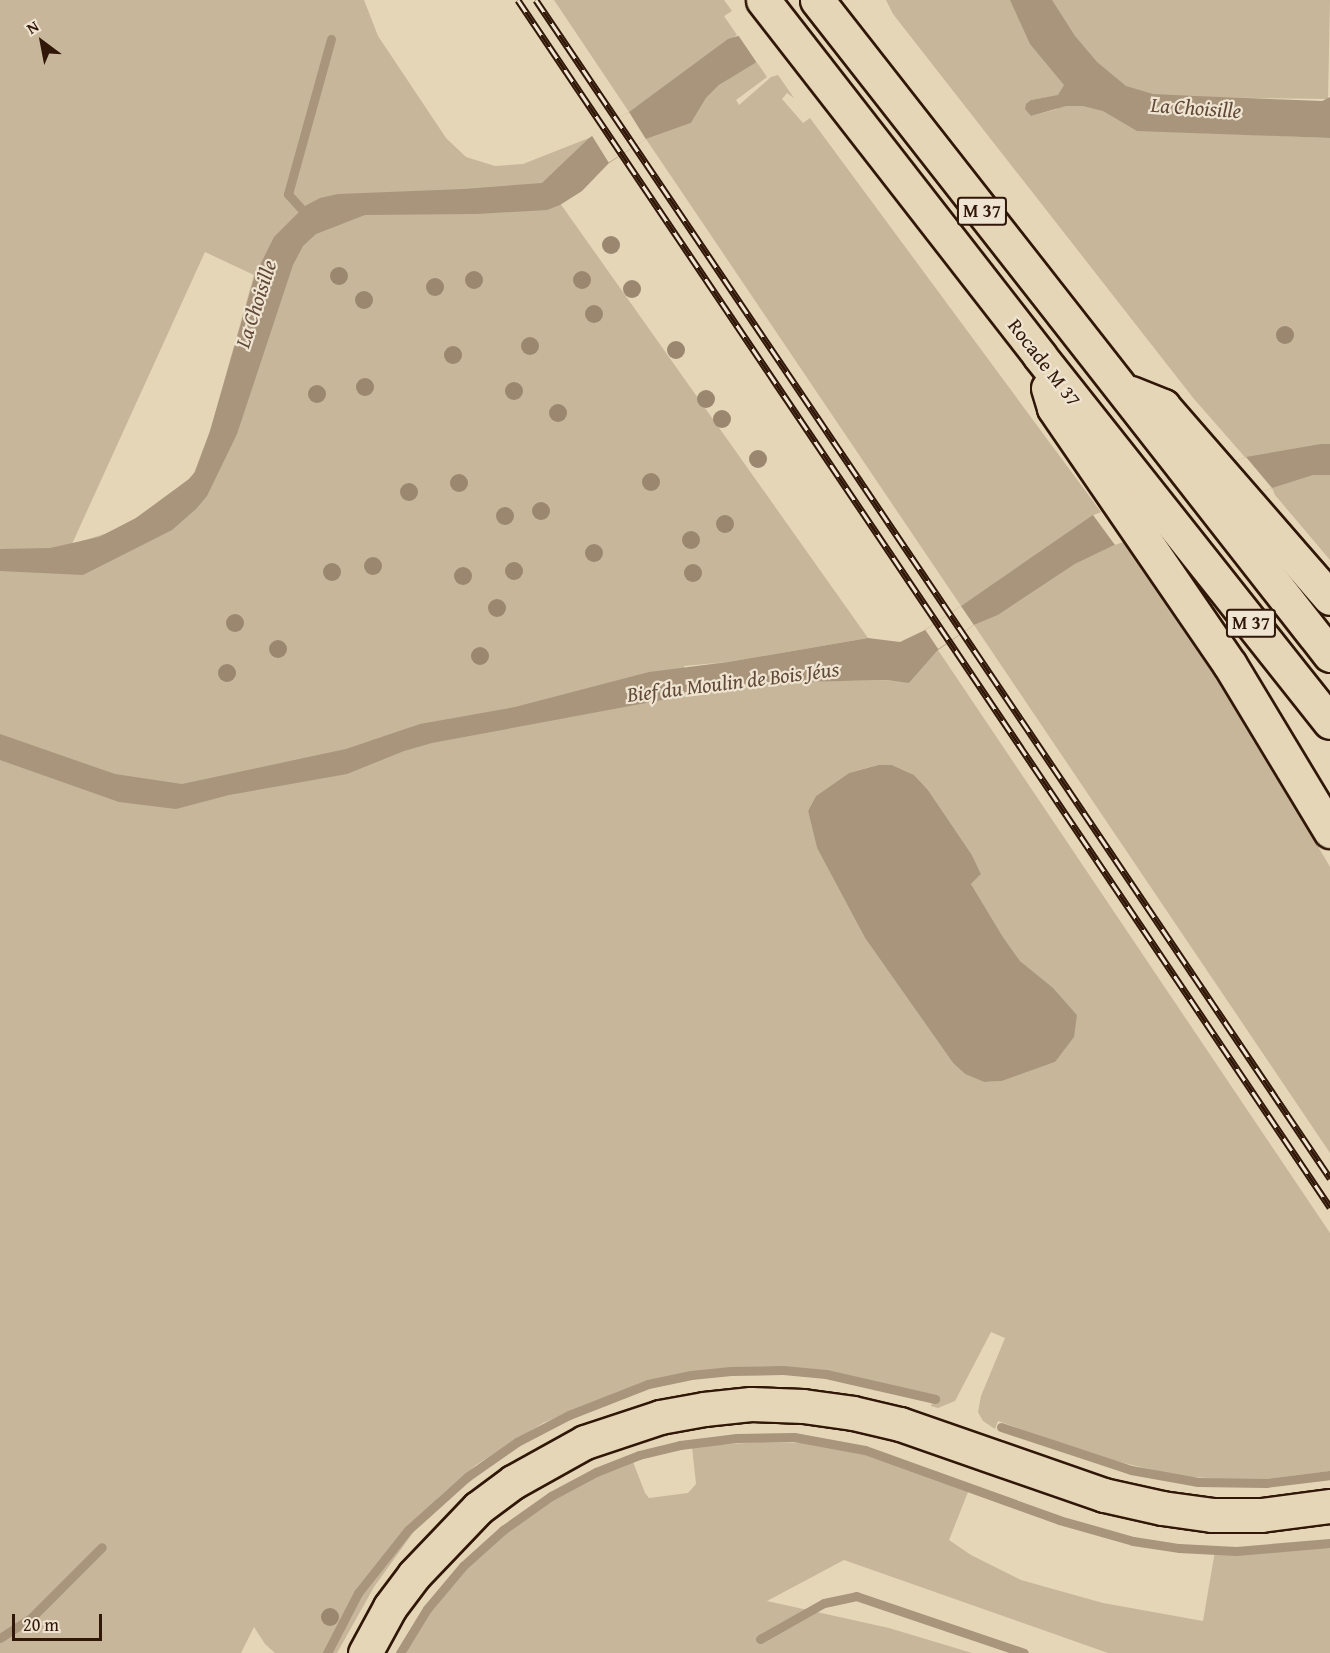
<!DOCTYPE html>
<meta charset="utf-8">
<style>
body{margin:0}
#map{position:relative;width:1330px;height:1653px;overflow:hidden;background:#e6d6b8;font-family:"Gentium Book Plus",serif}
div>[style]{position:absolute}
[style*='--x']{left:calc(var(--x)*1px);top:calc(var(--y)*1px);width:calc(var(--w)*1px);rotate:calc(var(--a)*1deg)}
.green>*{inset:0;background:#c7b69a}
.water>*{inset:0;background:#a8957c}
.pier>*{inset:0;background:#e6d6b8;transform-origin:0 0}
.stream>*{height:9px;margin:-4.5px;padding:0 4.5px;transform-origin:4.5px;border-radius:4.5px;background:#a8957c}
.roads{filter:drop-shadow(2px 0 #301707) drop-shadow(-2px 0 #301707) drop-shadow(0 2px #301707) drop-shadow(0 -2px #301707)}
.major>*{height:33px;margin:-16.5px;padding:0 16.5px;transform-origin:16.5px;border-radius:16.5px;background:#e6d6b8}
.highway>*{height:33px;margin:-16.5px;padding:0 16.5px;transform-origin:16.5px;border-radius:16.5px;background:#e6d6b8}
.rail>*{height:7px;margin-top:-3.5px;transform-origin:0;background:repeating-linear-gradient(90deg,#efe4d1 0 14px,#301707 0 28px);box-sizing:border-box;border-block:2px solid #301707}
.trees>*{width:18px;height:18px;margin:-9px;border-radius:50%;background:#9b876f}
span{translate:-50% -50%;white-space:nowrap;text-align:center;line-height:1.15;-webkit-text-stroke:4.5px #efe4d1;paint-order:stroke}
.shield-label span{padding:2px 4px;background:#efe4d1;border:2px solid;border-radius:4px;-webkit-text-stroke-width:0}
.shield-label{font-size:18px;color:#301707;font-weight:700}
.street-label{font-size:20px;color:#301707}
.water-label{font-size:21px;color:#604936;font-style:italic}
.north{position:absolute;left:12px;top:12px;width:60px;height:60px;-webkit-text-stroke:4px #efe4d1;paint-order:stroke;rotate:328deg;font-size:16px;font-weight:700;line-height:24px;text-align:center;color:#301707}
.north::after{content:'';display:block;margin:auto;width:21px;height:27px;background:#301707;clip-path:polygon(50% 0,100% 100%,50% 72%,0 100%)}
.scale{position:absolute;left:12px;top:1614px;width:90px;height:27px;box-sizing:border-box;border:3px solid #301707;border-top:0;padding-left:8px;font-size:18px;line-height:21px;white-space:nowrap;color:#301707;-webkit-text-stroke:4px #efe4d1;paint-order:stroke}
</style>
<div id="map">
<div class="green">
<i style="clip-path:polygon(evenodd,0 0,364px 0,378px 36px,446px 138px,466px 157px,495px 166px,523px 164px,589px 138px,545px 182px,868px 638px,728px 662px,684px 666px,693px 695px,766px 682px,901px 680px,909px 683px,938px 650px,1330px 1233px,1330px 1471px,1249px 1481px,1178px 1476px,1103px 1458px,998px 1421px,995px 1429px,983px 1421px,978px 1412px,981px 1396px,1005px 1338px,991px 1332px,955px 1401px,938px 1408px,931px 1406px,934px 1399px,826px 1374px,783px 1370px,731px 1371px,690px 1375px,648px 1384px,614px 1394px,543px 1423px,476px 1465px,438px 1498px,374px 1587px,337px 1653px,275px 1653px,265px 1644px,254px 1627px,241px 1653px,0 1653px,0 0,205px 252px,254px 275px,210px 431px,194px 473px,185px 484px,136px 518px,111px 532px,72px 544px,205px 252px,0 0,877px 765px,892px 765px,914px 775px,928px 790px,972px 855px,981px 874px,971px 884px,1003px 937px,1020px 961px,1053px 989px,1077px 1015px,1055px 1062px,1002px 1081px,984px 1082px,965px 1074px,953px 1063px,865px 938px,817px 848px,808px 811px,816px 796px,849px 773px,877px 765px)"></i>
<i style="clip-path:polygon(554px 0,724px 0,732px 11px,724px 16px,737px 35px,629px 112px)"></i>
<i style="clip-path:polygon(evenodd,886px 0,1330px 0,1328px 99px,1195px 97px,1204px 133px,1330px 138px,1330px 560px,1275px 495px,1272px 488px,1194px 399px,893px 14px,886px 0,1054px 96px,1057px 109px,1031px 116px,1031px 100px,1054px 96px)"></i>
<i style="clip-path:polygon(756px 61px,767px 77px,736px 100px,739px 105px,771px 77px,778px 75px,794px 98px,787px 93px,782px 99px,803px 123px,810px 118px,1101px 512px,961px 606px,646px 139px,691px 123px,706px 98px,719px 85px)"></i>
<i style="clip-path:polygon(1123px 541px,1230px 695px,1330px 867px,1330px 1153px,974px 625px,998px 615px,1075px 564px)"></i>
<i style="clip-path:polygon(758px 1442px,814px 1443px,869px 1454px,970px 1487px,949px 1540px,971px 1555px,1021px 1580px,1103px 1603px,1203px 1621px,1215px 1551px,1330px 1543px,1330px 1653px,1108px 1653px,844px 1560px,767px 1601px,889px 1628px,972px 1653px,405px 1653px,428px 1616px,473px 1561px,510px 1529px,545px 1504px,580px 1484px,633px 1462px,645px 1493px,649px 1498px,688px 1493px,696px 1484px,692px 1447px)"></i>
</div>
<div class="water">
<i style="clip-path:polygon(858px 0,719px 85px,706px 98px,691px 123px,646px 139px,609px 163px,582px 191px,560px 205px,547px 210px,476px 214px,365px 215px,316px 234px,303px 246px,293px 265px,237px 434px,207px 496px,196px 509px,172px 530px,83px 575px,0 571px,0 549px,50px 548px,99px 537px,136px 518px,189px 479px,195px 472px,210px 431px,255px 275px,274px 237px,305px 206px,320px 198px,338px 194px,464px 189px,542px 183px,589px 138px,629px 112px,728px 39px)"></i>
<i style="clip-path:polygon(1010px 0,1052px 0,1075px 36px,1097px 62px,1126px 86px,1153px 94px,1195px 96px,1322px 101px,1330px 97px,1330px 138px,1137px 131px,1103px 111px,1083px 106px,1066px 106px,1031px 116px,1025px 109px,1026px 104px,1031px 100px,1058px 95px,1064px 85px,1030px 44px)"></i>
<i style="clip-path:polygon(1321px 444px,1330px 444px,1330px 475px,1313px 475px,1272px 488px,1123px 541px,1075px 564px,998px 615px,974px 625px,938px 650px,909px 683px,888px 680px,753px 683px,432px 743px,404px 751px,347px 774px,229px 795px,176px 809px,119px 802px,0 760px,0 734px,115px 774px,182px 784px,346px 749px,420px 724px,515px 707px,649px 672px,728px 662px,868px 638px,900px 642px,925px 630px,961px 606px,1093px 515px,1246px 457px)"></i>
<i style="clip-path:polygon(878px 765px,892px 765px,914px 775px,928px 790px,972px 855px,981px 874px,971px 884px,1003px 937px,1020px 961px,1053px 988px,1077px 1015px,1074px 1037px,1055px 1062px,1002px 1081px,984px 1082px,965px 1074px,953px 1063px,865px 938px,817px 848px,808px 811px,816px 796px,849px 773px)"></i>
</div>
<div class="pier">
<i style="clip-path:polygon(789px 0,861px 0,757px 63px,736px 32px)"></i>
<i style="left:629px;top:112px;width:32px;height:44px;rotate:58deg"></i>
<i style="clip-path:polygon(1246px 457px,1272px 488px,1115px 545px,1093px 515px)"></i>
<i style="left:961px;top:606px;width:23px;height:43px;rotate:56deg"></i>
</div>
<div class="stream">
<i style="--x:306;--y:214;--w:27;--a:-132"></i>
<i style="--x:288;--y:194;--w:161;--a:-74.5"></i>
<i style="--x:1001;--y:1427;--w:137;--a:18.3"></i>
<i style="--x:1131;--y:1470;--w:68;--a:10.2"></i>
<i style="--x:1198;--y:1482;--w:68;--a:0.8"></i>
<i style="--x:1266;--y:1483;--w:64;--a:-7.1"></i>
<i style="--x:0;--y:1638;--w:37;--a:-33"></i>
<i style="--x:31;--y:1618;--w:100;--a:-45"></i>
<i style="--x:760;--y:1639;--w:73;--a:-29.4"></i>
<i style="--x:824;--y:1603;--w:33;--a:-12"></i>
<i style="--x:856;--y:1596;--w:177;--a:18.7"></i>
<i style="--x:327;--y:1653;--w:68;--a:-62.7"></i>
<i style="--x:358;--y:1593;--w:80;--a:-51.6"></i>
<i style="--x:408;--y:1530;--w:79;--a:-41.9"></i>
<i style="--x:467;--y:1477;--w:61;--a:-35"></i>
<i style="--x:517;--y:1442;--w:59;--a:-27.4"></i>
<i style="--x:569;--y:1415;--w:85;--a:-21.4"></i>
<i style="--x:648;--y:1384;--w:44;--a:-11.8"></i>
<i style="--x:691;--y:1375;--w:40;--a:-5.7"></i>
<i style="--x:731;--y:1371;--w:52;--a:-1.1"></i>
<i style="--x:783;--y:1370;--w:43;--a:5.3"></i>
<i style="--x:826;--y:1374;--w:112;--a:12.9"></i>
<i style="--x:400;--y:1653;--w:52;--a:-58.5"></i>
<i style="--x:427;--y:1609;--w:56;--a:-50.1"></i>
<i style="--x:463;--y:1566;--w:54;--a:-42"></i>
<i style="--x:503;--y:1530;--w:59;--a:-35.3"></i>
<i style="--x:551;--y:1496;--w:51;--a:-28.1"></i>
<i style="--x:596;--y:1472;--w:46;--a:-21.6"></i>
<i style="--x:639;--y:1455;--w:42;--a:-13.7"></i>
<i style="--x:680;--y:1445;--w:57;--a:-7"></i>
<i style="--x:737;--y:1438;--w:57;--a:-1"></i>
<i style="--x:794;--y:1437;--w:72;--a:10.4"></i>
<i style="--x:865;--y:1450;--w:206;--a:19.8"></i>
<i style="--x:1059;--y:1520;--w:77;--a:15.8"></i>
<i style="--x:1133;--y:1541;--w:47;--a:8.7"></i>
<i style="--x:1179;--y:1548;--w:57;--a:3"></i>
<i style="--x:1236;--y:1551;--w:94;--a:-4.9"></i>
</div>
<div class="roads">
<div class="major">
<i style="--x:365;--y:1653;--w:52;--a:-61.5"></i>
<i style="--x:390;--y:1607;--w:40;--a:-53"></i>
<i style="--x:414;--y:1575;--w:93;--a:-46.3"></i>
<i style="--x:478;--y:1508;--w:44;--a:-36.6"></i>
<i style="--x:513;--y:1482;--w:82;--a:-29.1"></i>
<i style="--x:585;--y:1442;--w:79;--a:-18.4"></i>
<i style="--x:660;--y:1417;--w:45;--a:-10.3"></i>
<i style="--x:704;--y:1409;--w:47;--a:-6.1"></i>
<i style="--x:751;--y:1404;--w:52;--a:2.2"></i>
<i style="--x:803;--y:1406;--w:50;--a:8"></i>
<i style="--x:853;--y:1413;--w:48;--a:13.2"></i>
<i style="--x:900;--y:1424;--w:216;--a:19.2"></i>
<i style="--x:1104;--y:1495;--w:59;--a:12.6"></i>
<i style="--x:1162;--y:1508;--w:50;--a:8"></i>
<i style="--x:1212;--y:1515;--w:49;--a:0"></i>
<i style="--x:1261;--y:1515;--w:70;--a:-7.4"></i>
</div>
<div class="highway">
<i style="--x:763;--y:0;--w:450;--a:52.1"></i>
<i style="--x:1039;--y:355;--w:468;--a:51.6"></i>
<i style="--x:817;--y:0;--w:832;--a:51.93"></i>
<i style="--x:1048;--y:388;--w:21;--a:73"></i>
<i style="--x:1054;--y:408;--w:311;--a:55.6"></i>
<i style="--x:1230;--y:665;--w:194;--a:58.9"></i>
<i style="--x:1131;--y:393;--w:35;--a:22"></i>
<i style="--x:1163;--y:406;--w:254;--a:49"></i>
</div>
</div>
<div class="rail">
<i style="--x:518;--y:0;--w:1455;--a:56.07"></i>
<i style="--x:536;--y:0;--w:1421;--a:56.02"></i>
</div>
<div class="trees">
<i style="left:611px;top:245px"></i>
<i style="left:339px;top:276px"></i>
<i style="left:474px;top:280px"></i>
<i style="left:582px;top:280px"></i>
<i style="left:435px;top:287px"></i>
<i style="left:632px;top:289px"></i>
<i style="left:364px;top:300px"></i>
<i style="left:594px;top:314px"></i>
<i style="left:1285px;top:335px"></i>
<i style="left:530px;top:346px"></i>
<i style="left:676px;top:350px"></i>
<i style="left:453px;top:355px"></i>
<i style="left:365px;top:387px"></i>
<i style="left:514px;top:391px"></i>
<i style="left:317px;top:394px"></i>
<i style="left:706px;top:399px"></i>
<i style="left:558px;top:413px"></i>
<i style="left:722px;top:419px"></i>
<i style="left:758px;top:459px"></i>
<i style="left:651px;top:482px"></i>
<i style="left:459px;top:483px"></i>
<i style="left:409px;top:492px"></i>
<i style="left:541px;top:511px"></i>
<i style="left:505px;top:516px"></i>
<i style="left:725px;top:524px"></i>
<i style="left:691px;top:540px"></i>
<i style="left:594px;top:553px"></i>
<i style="left:373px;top:566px"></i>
<i style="left:514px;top:571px"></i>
<i style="left:332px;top:572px"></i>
<i style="left:693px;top:573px"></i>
<i style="left:463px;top:576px"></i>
<i style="left:497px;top:608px"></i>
<i style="left:235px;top:623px"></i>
<i style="left:278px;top:649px"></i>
<i style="left:480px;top:656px"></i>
<i style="left:227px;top:673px"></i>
<i style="left:330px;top:1617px"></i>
</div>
<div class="shield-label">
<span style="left:982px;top:211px">M 37</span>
<span style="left:1251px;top:623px">M 37</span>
</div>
<div class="street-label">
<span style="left:1045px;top:362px;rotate:52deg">Rocade M 37</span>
</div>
<div class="water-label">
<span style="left:1196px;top:108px;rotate:4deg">La Choisille</span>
<span style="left:256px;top:304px;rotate:-72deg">La Choisille</span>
<span style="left:733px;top:682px;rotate:-7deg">Bief du Moulin de Bois Jéus</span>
</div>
<div class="north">N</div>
<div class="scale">20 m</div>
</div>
